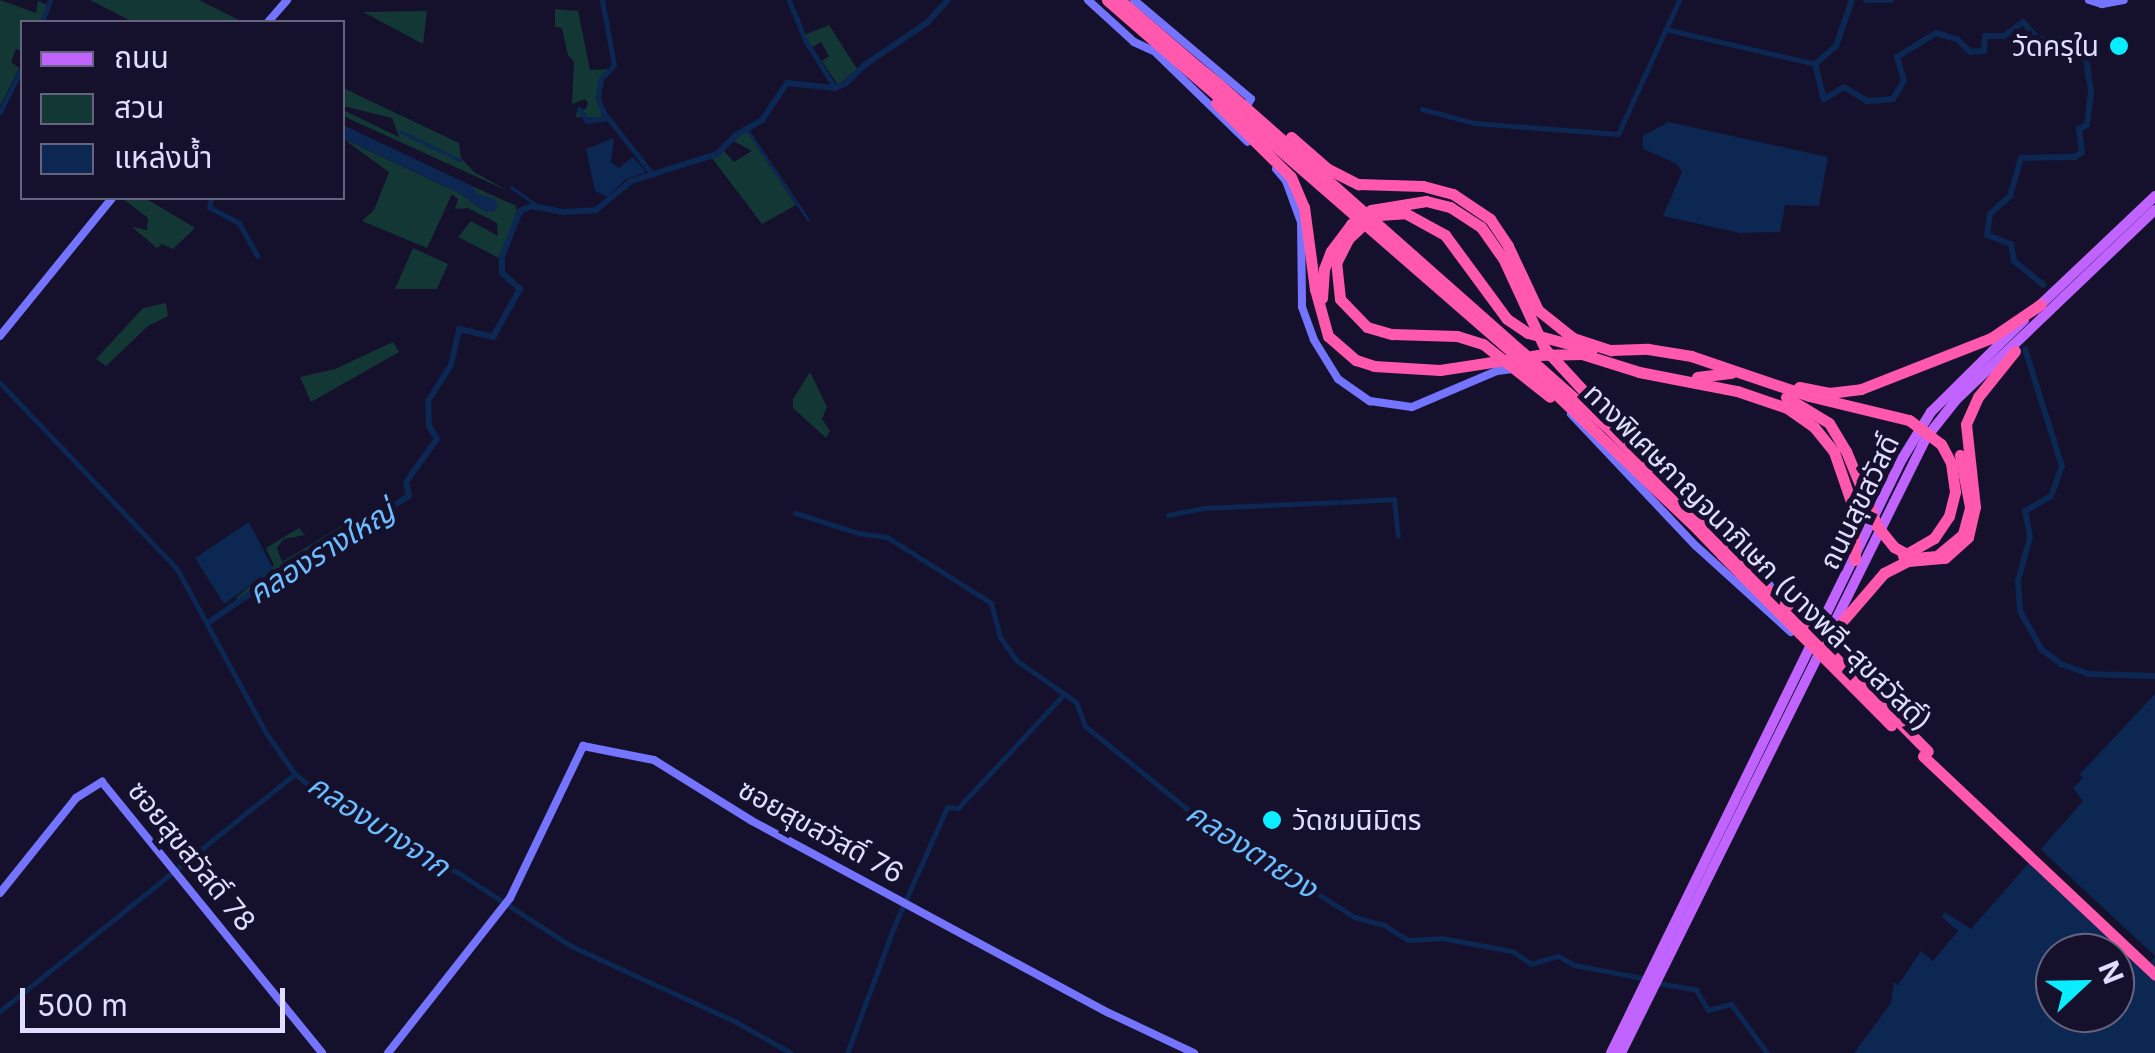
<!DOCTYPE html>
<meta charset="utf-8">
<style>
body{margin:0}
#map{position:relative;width:2155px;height:1053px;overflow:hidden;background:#15112d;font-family:Inter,"Noto Sans Thai",sans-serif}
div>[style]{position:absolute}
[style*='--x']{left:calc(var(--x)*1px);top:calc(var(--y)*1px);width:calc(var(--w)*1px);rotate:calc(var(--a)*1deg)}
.green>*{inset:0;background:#133735}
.water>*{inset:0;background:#0b2752}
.pier>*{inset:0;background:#15112d;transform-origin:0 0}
.stream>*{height:2.5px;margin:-1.25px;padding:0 1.25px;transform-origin:1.25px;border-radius:1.25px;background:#0b2752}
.canal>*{height:5px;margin:-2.5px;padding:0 2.5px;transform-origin:2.5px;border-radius:2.5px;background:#0b2752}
.river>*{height:6px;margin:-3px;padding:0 3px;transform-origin:3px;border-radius:3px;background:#0b2752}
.secondary>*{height:8px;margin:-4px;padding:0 4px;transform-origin:4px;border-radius:4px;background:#7474ff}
.primary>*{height:10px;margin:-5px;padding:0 5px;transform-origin:5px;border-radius:5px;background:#c164ff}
.highway>*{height:11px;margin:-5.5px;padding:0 5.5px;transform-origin:5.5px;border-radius:5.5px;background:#ff58ac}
.highway-bridge>*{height:11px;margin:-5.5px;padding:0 5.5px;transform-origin:5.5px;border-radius:5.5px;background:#ff58ac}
.dots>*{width:28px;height:28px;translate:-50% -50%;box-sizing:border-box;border:5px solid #15112d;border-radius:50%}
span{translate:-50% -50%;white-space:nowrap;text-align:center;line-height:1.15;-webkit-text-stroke:10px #15112d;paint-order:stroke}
.poi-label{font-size:28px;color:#e0ddff}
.right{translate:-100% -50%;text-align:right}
.left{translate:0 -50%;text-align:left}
.street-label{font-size:28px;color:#e0ddff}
.water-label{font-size:30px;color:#6bbeff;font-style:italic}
.legend{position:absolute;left:20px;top:20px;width:325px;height:180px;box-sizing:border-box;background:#15112d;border:2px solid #666381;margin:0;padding:12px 18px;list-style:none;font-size:30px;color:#e0ddff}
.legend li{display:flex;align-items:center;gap:20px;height:50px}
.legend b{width:50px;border:2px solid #666381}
.north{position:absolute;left:2035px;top:933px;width:100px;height:100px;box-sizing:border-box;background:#15112d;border:2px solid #666381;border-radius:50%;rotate:68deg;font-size:28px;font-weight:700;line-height:40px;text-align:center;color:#e0ddff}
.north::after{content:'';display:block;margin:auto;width:35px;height:45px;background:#09edff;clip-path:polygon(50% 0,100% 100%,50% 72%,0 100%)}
.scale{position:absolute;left:20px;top:988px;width:265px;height:45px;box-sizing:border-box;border:5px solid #e0ddff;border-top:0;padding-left:12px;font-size:30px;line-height:35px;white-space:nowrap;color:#e0ddff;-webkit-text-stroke:8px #15112d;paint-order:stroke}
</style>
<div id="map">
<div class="green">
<i style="clip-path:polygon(0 0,36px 13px,38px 1px,47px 5px,40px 22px,22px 22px,22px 51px,16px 49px,11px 62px,19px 68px,0 106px)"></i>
<i style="clip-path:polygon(90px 0,199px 0,243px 22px,133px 22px)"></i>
<i style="clip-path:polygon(555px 9px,578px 11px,590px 70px,609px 69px,597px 88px,602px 118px,576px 117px,577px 110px,586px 109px,588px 103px,585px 99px,572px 104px,574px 62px,568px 55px,562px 28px,555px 27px)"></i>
<i style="clip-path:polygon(427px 11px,423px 44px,363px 12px,365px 12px)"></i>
<i style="clip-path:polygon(829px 25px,857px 69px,838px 85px,822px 61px,829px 56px,821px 42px,811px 48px,804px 35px)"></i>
<i style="clip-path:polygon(343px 88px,459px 143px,461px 158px,474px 172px,510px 192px,343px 116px,343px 110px,399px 137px,392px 118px,343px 106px)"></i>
<i style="clip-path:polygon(746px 130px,796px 205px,762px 224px,712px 158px,724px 151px,734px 162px,752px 151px,734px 141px)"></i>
<i style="clip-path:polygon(342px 138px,461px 194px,481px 209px,472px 186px,516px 206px,517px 214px,499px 258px,458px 237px,471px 221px,498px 236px,497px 223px,468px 208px,455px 209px,458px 199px,452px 194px,427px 248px,362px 221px,374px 210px,389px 172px)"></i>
<i style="clip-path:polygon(122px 198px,145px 198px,195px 228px,173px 249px,162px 244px,157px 248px,132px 227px,147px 230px,148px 218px)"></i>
<i style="clip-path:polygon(413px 248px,448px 264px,437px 289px,395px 289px)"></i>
<i style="clip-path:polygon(166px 303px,168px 316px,148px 326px,106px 366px,96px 359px,143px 308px)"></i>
<i style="clip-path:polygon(393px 342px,399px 352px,311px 402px,300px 377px,335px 369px)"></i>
<i style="clip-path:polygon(810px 372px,827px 407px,822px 419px,830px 431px,826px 438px,793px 408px,793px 399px)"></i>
<i style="clip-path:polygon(360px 515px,363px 519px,293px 562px,239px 602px,236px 598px,274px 565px,266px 548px,299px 528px,305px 535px,284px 539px,277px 548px,282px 562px)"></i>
</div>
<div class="water">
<i style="clip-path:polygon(1668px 122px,1828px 157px,1819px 206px,1785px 205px,1780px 232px,1740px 233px,1663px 216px,1682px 172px,1677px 164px,1643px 149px,1643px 136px)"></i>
<i style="clip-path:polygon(343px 125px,472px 186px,477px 194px,495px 199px,498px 206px,494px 212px,484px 211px,461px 194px,343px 138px)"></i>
<i style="clip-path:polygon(614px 138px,611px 162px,619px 168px,633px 157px,646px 172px,626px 179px,607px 197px,595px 191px,586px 149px)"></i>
<i style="clip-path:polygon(249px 522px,273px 569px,224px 604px,195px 558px)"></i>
<i style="clip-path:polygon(evenodd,2155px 694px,2155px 1053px,1854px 1053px,1891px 1003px,1894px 982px,1898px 985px,1921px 951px,1933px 961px,1958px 931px,1942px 917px,1945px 912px,1971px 929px,2083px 801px,2073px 788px,2083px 778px,2080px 774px,2155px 694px,2055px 953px,2115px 953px,2115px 1013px,2055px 1013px,2055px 953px)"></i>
</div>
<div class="pier">
<i style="left:2037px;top:846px;width:162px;height:18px;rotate:43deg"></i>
</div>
<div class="stream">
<i style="--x:747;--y:129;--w:109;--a:55.9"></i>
<i style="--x:400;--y:131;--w:67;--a:25.8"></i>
<i style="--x:511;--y:187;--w:33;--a:35"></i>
</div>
<div class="canal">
<i style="--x:602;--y:0;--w:66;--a:79.5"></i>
<i style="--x:614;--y:65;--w:19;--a:133"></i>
<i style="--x:601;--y:79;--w:20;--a:99"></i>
<i style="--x:598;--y:99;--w:15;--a:67"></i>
<i style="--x:604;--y:113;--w:79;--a:51.7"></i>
<i style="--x:789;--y:0;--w:43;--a:68.2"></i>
<i style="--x:805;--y:40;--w:57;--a:58"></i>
<i style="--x:42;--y:22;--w:23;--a:-70"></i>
<i style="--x:1665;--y:29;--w:154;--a:13.1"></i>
<i style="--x:579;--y:109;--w:14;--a:56"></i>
<i style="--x:587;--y:121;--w:19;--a:-9"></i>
<i style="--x:1422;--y:109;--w:54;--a:15.1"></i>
<i style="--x:1474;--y:123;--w:144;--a:4.4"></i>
<i style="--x:1618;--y:134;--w:147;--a:-65.5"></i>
<i style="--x:0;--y:112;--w:50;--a:-63.9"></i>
<i style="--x:211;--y:198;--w:9;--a:103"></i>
<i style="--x:209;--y:207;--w:34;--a:28"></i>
<i style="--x:239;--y:223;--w:38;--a:61"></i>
<i style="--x:0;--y:383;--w:257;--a:46.4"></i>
<i style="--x:177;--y:569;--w:187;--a:61.5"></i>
<i style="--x:266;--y:733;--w:50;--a:54.7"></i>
<i style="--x:295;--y:774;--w:22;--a:39"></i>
<i style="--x:312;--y:788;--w:131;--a:32.2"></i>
<i style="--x:423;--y:858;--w:37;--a:22"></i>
<i style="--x:457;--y:872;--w:136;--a:33"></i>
<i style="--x:571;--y:946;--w:182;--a:24.7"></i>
<i style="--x:736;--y:1022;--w:63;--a:29.4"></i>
<i style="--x:1342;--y:502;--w:52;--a:-3.3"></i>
<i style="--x:1394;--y:499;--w:37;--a:84"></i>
<i style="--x:795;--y:513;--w:66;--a:17.6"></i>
<i style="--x:858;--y:533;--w:29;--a:8"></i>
<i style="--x:887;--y:537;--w:123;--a:32.4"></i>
<i style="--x:991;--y:603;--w:35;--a:75"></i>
<i style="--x:1000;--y:637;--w:28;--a:55"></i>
<i style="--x:1016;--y:660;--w:73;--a:35"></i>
<i style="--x:1076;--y:702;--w:26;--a:69"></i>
<i style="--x:1085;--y:726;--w:138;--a:39.1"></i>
<i style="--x:1192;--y:813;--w:193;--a:32.7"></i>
<i style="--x:1354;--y:917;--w:31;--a:15"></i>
<i style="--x:1384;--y:925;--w:28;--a:32"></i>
<i style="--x:1408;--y:940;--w:33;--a:-3"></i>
<i style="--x:1441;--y:938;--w:72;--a:10.4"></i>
<i style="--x:1512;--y:951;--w:23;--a:34"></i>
<i style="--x:1531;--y:964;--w:28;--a:-17"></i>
<i style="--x:1558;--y:956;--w:18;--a:29"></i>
<i style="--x:1574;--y:965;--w:75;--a:10.7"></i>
<i style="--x:1168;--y:515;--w:36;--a:-11"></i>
<i style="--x:1203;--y:508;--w:134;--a:-2.6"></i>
<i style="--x:1658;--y:983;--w:39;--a:10"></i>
<i style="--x:1696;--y:990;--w:23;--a:59"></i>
<i style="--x:1708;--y:1010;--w:24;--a:-15"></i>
<i style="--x:1731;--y:1004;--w:61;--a:53.7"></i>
<i style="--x:0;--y:1011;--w:378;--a:-38.8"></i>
<i style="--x:847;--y:1053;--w:138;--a:-69.6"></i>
<i style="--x:895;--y:924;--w:128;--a:-66"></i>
<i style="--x:947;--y:807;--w:11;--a:5"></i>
<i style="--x:958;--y:808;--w:156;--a:-47.1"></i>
</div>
<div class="river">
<i style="--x:1852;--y:0;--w:49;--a:109.2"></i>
<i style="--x:1836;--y:46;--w:28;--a:139"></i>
<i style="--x:1815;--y:64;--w:36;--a:76"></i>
<i style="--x:1824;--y:99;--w:23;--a:-31"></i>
<i style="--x:1844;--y:87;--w:27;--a:31"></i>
<i style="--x:1867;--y:101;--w:26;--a:-4"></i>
<i style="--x:1893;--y:99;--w:21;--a:-59"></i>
<i style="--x:1904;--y:81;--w:25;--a:-106"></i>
<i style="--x:1897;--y:57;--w:46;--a:-31.6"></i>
<i style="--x:1936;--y:33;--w:22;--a:16"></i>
<i style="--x:1957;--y:39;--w:18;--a:45"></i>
<i style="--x:1970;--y:52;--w:14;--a:-4"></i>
<i style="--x:1984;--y:51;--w:15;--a:-86"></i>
<i style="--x:1985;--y:36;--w:19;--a:0"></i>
<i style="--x:2004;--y:36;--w:24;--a:-36"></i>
<i style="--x:2023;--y:22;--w:23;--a:49"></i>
<i style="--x:2038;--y:39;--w:27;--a:0"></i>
<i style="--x:2065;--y:39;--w:15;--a:20"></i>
<i style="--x:2079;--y:44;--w:11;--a:56"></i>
<i style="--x:2085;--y:53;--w:39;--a:81"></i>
<i style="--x:2091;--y:92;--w:33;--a:97"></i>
<i style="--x:2087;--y:125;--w:9;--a:153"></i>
<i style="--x:2079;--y:129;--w:23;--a:83"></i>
<i style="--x:2082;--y:152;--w:9;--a:144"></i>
<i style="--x:2075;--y:157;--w:54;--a:178.9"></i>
<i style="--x:2021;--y:158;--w:40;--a:106"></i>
<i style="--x:2010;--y:196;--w:27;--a:138"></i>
<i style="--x:1990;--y:214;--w:21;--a:98"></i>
<i style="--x:1987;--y:235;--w:26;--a:21"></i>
<i style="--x:2011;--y:244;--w:17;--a:80"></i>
<i style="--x:2014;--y:261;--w:38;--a:39"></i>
<i style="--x:1866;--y:0;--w:25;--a:0"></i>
<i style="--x:2025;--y:349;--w:123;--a:72.5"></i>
<i style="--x:2062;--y:466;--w:32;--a:110"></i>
<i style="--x:2051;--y:496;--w:30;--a:150"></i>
<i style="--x:2025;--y:511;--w:26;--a:79"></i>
<i style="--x:2030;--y:537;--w:46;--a:105.3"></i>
<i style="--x:2018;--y:581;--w:30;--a:86"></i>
<i style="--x:2020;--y:611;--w:45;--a:60.6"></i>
<i style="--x:2042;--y:650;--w:24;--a:36"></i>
<i style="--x:2061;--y:664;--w:30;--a:20"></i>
<i style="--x:2089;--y:674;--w:66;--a:1.7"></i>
<i style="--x:208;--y:623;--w:82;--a:-35"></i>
<i style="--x:275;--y:576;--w:156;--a:-30.8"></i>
<i style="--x:409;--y:496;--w:14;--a:-102"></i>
<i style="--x:406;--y:482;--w:53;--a:-54.2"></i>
<i style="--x:437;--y:439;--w:15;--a:-122"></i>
<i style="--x:429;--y:426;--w:25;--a:-92"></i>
<i style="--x:428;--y:401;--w:43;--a:-57.4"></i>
<i style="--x:451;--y:365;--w:37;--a:-77"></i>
<i style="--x:459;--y:329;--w:35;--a:13"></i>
<i style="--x:493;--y:337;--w:55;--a:-60.6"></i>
<i style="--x:520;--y:289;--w:24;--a:-138"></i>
<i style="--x:502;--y:273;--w:16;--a:-90"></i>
<i style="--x:502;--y:257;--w:49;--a:-68.6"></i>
<i style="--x:520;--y:211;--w:13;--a:-23"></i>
<i style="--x:532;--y:206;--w:32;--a:11"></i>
<i style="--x:563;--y:212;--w:33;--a:-3"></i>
<i style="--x:596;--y:210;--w:45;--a:-39.6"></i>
<i style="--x:631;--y:181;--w:90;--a:-17.4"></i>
<i style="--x:717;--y:154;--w:27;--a:-45"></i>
<i style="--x:736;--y:135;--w:30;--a:-30"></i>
<i style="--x:762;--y:120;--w:45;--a:-56"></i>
<i style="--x:787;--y:83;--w:48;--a:5.9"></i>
<i style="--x:835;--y:88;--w:12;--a:-24"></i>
<i style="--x:846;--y:83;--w:28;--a:-44"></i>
<i style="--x:866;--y:64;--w:75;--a:-34.1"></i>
<i style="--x:928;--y:22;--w:30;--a:-48"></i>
</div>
<div class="secondary">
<i style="--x:1088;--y:0;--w:62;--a:42.4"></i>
<i style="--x:1134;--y:42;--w:23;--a:25"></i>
<i style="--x:1155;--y:52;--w:129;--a:44.1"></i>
<i style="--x:1134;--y:0;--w:153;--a:40.2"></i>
<i style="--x:1251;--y:99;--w:12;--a:121"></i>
<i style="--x:2089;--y:0;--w:14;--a:17"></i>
<i style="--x:2102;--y:4;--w:22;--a:-10"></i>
<i style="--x:268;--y:22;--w:29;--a:-49"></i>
<i style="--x:1276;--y:169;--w:16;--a:50"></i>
<i style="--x:1286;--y:181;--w:44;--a:69.9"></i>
<i style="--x:1301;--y:222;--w:85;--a:89.3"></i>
<i style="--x:1302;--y:307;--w:35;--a:70"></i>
<i style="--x:1314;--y:340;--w:46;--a:58.4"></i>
<i style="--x:1338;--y:379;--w:39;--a:35"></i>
<i style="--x:1370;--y:401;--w:42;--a:8.1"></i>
<i style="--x:1412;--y:407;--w:92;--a:-23"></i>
<i style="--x:1497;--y:371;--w:16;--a:-7"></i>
<i style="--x:0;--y:336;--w:178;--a:-50.9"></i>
<i style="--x:1571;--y:414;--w:182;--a:46.6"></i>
<i style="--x:1696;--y:546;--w:128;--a:42.2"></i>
<i style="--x:1615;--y:420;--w:90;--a:44.5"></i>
<i style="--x:1679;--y:483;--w:137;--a:48.3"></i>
<i style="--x:0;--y:893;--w:122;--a:-51.3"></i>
<i style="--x:76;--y:798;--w:31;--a:-32"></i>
<i style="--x:102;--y:782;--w:349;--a:50.9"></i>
<i style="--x:388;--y:1053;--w:197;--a:-51.8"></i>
<i style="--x:510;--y:898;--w:169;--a:-64.3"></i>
<i style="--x:583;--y:746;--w:72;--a:11.2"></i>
<i style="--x:654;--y:760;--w:115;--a:31.9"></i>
<i style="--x:752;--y:821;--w:405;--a:28.3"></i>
<i style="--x:1109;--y:1013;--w:94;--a:25.2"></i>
</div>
<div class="primary">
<i style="--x:2036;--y:309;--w:164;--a:-43.5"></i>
<i style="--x:1611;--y:1053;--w:661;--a:-63.9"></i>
<i style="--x:1902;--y:459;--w:55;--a:-58.3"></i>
<i style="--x:1931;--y:412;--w:131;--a:-44.7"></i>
<i style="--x:1621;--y:1053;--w:686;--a:-63.62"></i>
<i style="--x:1926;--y:438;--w:48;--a:-51.7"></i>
<i style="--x:1956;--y:400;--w:275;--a:-43.7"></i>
</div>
<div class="highway">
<i style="--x:1198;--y:67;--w:27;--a:39"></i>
<i style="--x:1453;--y:194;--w:45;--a:34"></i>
<i style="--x:1490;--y:219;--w:32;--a:56"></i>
<i style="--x:1508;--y:246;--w:71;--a:64.9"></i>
<i style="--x:1538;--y:310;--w:45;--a:38.7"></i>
<i style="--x:1573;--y:338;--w:40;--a:18"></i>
<i style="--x:1611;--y:350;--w:37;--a:-2"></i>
<i style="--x:1648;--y:349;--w:44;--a:9.2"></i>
<i style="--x:1691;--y:356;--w:125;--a:18.7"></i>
<i style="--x:1315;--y:289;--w:49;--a:74.5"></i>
<i style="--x:1328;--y:336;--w:37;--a:41"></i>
<i style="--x:1356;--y:360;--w:19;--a:18"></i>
<i style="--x:1374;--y:366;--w:66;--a:3.5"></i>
<i style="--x:1440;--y:370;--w:99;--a:-8.7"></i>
<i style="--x:1538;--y:355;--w:44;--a:-1.3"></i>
<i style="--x:1582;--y:354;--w:60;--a:17.5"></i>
<i style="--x:1639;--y:372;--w:100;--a:11"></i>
<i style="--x:1737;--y:391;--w:53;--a:18.8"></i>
<i style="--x:1787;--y:408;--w:33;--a:35"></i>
<i style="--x:1814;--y:427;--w:32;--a:51"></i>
<i style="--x:1834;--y:452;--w:61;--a:71"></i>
<i style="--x:1854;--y:510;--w:50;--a:88.9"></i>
<i style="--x:1322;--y:298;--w:29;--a:-86"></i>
<i style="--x:1324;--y:269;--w:19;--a:-69"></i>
<i style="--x:1331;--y:251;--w:34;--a:-53"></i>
<i style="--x:1351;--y:224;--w:24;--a:-35"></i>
<i style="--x:1371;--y:210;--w:56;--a:-9.3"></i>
<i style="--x:1426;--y:201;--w:25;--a:14"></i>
<i style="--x:1450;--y:207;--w:37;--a:33"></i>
<i style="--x:1367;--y:327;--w:39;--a:-134"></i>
<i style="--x:1340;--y:299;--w:36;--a:-96"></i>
<i style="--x:1336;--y:263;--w:27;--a:-63"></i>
<i style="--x:1348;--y:239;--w:26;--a:-43"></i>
<i style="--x:1367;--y:221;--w:13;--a:-27"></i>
<i style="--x:1379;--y:215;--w:26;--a:-4"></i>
<i style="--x:1405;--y:213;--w:46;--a:28.8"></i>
<i style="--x:1445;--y:235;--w:104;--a:53.6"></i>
<i style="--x:1507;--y:319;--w:25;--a:34"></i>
<i style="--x:1528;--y:333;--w:66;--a:14.9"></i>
<i style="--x:1697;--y:377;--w:35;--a:-7"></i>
<i style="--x:1799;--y:387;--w:31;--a:11"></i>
<i style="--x:1829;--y:393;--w:32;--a:-7"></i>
<i style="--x:1861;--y:389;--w:140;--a:-21.4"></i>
<i style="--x:1991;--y:338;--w:60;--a:-34.2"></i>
<i style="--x:1786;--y:397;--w:50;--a:31.2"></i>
<i style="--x:1698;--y:530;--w:35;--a:46"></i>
<i style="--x:1903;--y:556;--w:36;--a:-30"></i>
<i style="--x:1834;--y:631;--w:77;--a:-49.2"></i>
<i style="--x:1884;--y:573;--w:27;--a:-27"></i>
<i style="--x:1908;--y:561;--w:37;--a:-5"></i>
<i style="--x:1945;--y:558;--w:31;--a:-42"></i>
<i style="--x:1968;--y:537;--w:31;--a:-77"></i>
<i style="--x:1975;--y:507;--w:83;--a:-96.2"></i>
<i style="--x:1966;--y:424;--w:30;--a:-66"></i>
<i style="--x:1978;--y:397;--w:59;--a:-51.2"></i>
<i style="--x:1923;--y:756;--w:319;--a:43.3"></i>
</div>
<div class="highway-bridge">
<i style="--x:1107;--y:0;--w:538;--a:41.01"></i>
<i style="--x:1513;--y:353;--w:256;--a:43.7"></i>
<i style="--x:1120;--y:0;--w:103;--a:40.7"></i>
<i style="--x:1219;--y:84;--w:518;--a:41.48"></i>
<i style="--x:1607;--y:427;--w:456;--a:45.3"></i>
<i style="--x:1216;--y:103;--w:105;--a:44.6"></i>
<i style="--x:1291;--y:177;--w:33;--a:67"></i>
<i style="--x:1304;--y:207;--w:83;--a:82.4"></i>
<i style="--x:1291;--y:137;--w:49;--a:40.9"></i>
<i style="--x:1328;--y:169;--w:34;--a:27"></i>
<i style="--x:1358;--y:184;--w:65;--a:1.8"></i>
<i style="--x:1423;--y:186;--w:31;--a:15"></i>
<i style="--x:1481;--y:227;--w:38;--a:55"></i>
<i style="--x:1503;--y:258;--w:100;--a:65.2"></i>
<i style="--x:1545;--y:349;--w:102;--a:47.4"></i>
<i style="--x:1367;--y:327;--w:26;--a:16"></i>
<i style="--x:1392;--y:334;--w:65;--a:1.8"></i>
<i style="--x:1457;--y:336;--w:27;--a:17"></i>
<i style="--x:1483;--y:344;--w:85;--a:38.3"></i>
<i style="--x:1809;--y:396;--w:103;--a:13.5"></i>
<i style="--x:1909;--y:420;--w:40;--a:37"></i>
<i style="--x:1941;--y:444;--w:21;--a:62"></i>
<i style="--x:1951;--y:463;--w:29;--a:82"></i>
<i style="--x:1955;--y:492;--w:25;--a:104"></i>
<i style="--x:1949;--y:516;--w:27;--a:124"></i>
<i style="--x:1829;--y:423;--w:33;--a:59"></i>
<i style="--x:1846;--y:451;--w:81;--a:67.5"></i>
<i style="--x:1877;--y:526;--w:27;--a:51"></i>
<i style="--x:1894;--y:547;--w:23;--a:29"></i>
<i style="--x:1914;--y:558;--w:23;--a:-5"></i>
<i style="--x:1937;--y:556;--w:34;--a:-40"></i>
<i style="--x:1963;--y:534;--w:28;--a:-75"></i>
<i style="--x:1970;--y:507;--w:53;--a:-100.9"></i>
<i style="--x:1722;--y:555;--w:240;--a:45.2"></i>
</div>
<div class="dots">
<i style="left:2119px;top:46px;background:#09edff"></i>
<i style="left:1272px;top:820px;background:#09edff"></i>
</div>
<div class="poi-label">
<span class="right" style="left:2099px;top:46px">วัดครุใน</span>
<span class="left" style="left:1292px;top:820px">วัดชมนิมิตร</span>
</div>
<div class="street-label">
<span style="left:1859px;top:502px;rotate:-64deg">ถนนสุขสวัสดิ์</span>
<span style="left:1758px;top:557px;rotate:45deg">ทางพิเศษกาญจนาภิเษก (บางพลี-สุขสวัสดิ์)</span>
<span style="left:821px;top:831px;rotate:29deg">ซอยสุขสวัสดิ์ 76</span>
<span style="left:192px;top:856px;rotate:51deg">ซอยสุขสวัสดิ์ 78</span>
</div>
<div class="water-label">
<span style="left:321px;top:552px;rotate:-32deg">คลองรางใหญ่</span>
<span style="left:379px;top:825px;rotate:33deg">คลองบางจาก</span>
<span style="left:1252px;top:850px;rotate:33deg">คลองตายวง</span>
</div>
<ul class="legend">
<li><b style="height:12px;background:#c164ff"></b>ถนน</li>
<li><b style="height:28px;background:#133735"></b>สวน</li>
<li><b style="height:28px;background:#0b2752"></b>แหล่งน้ำ</li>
</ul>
<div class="north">N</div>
<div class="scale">500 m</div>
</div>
